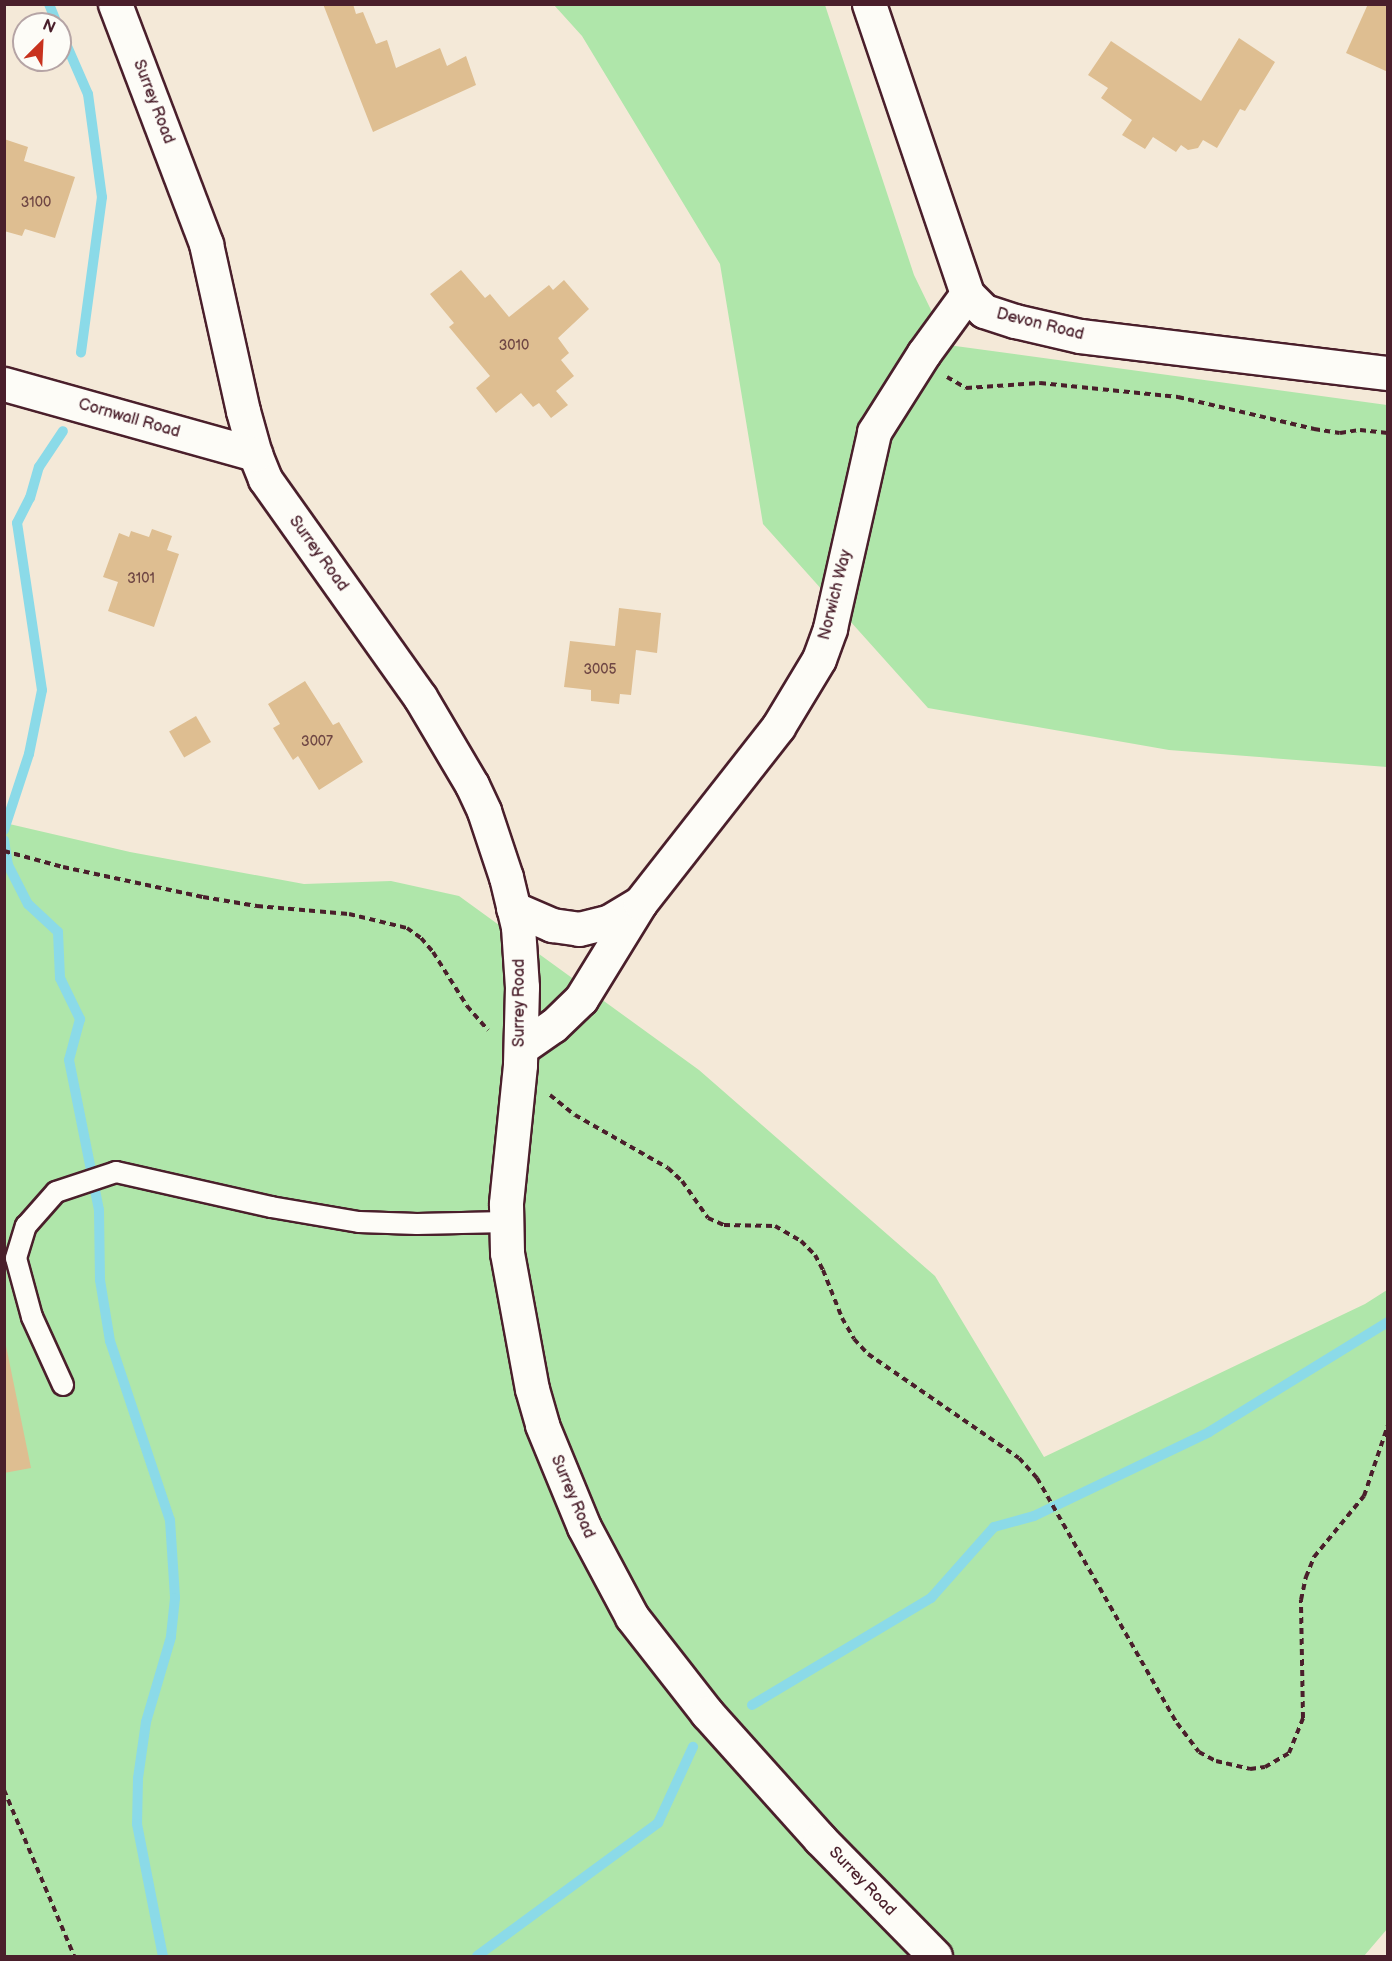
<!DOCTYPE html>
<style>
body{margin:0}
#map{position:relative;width:1392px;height:1961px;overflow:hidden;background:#f4e9d8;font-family:"Balsamiq Sans",sans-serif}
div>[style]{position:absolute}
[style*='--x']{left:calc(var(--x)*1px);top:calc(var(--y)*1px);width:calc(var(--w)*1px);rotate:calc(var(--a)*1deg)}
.green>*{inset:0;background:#afe6aa}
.stream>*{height:10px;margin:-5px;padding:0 5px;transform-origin:5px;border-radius:5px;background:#8bdae8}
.building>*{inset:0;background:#debe91;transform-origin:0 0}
.path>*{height:4px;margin-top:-2px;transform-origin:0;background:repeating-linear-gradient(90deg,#4a1f2b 0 6px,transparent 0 10.5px)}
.roads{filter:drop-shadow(2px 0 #4a1f2b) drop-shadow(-2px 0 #4a1f2b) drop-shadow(0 2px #4a1f2b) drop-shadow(0 -2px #4a1f2b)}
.service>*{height:20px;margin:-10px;padding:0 10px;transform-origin:10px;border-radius:10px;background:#fdfcf7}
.minor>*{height:33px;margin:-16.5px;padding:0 16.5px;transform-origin:16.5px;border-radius:16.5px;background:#fdfcf7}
span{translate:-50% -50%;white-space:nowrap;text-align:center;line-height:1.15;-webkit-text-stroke:6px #fdfcf7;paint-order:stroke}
.number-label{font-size:14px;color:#6f4744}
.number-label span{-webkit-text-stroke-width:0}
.street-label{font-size:16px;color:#4a1f2b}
.frame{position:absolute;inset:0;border:6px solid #4a1f2b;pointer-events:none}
.north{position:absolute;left:12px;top:12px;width:60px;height:60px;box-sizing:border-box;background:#fdfcf7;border:2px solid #b5a4a5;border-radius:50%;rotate:24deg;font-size:16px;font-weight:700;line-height:24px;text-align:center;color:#4a1f2b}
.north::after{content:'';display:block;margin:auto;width:21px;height:27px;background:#c8321e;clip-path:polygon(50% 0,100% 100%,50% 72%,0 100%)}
</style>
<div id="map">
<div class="green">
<i style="clip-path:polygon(554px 5px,825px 5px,914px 275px,948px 345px,1387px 405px,1387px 767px,1169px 750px,928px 708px,763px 524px,720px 264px,582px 36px)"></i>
<i style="clip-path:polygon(5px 823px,130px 852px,304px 884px,391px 881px,459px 896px,699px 1070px,935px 1276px,1044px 1457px,1365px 1304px,1387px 1290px,1388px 1928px,1364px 1956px,5px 1956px)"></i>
</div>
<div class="stream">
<i style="--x:49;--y:4;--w:22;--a:68"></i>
<i style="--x:60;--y:30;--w:70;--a:66.4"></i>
<i style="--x:88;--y:94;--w:104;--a:82.3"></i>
<i style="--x:102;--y:197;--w:157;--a:97.7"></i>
<i style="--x:4;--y:830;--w:80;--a:-71.8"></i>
<i style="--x:29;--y:754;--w:65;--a:-78.5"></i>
<i style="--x:42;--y:690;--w:169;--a:-98.5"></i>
<i style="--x:17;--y:523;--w:28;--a:-63"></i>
<i style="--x:30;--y:498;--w:32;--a:-74"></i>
<i style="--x:39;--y:467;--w:43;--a:-56.3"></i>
<i style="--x:4;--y:840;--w:25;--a:81"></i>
<i style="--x:8;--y:865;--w:44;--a:62.9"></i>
<i style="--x:28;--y:904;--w:41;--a:43"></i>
<i style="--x:58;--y:932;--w:46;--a:87.5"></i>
<i style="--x:60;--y:978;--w:46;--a:64"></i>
<i style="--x:80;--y:1019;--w:42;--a:105"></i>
<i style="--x:69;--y:1060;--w:153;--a:78.7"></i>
<i style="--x:99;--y:1210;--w:70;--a:89.2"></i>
<i style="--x:100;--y:1280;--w:62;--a:80.7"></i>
<i style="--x:110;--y:1341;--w:189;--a:71.5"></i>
<i style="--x:170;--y:1520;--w:78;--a:86.3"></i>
<i style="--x:175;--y:1598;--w:39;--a:96"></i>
<i style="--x:171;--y:1637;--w:89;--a:106.4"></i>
<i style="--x:146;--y:1722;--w:57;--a:98.1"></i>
<i style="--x:138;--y:1778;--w:46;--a:91.2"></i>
<i style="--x:137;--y:1824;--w:135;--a:78.9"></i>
<i style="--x:752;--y:1705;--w:209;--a:-30.9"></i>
<i style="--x:931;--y:1598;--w:95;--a:-48.4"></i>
<i style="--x:994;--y:1527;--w:41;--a:-15.4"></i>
<i style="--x:1034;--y:1516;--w:194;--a:-25.6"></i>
<i style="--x:1209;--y:1432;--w:210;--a:-31.6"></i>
<i style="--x:477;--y:1956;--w:225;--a:-36.3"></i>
<i style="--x:658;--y:1823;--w:84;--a:-65.3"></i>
</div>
<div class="building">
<i style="clip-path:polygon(323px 4px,353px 4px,356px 14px,363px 12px,376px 44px,387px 40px,396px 68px,440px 48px,447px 66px,466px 56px,476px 85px,373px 132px)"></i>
<i style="clip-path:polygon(1368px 4px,1388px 4px,1388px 72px,1346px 53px)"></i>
<i style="clip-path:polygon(1239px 38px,1275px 62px,1245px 111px,1240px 109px,1217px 148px,1203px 140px,1198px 148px,1188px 150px,1181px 145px,1176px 152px,1153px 137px,1145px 149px,1122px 135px,1132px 120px,1101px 98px,1108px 88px,1088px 75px,1111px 41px,1201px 101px)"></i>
<i style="clip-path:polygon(4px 139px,28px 147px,24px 161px,75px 177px,55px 238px,25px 229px,22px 236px,4px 231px)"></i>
<i style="clip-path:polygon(461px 270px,485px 298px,490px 294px,509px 317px,549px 285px,553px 290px,564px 280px,589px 309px,558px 338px,569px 353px,561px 360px,574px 376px,556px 391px,568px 405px,551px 418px,539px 403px,533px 407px,521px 393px,496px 413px,476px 388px,490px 376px,449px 327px,454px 323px,430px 294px)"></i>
<i style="clip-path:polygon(152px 529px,172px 536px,167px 550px,179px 554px,154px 627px,108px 611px,118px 582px,103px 577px,119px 533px,129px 537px,131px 531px,149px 537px)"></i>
<i style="clip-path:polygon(619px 608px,661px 613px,657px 653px,636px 650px,631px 695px,620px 694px,619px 704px,591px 701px,591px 690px,564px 687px,570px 641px,615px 646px)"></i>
<i style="clip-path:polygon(305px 681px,333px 725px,339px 722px,363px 762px,319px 790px,298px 756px,293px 760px,273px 728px,280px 724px,268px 704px)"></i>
<i style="left:196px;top:716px;width:30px;height:31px;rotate:60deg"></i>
<i style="clip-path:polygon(4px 1336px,31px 1468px,4px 1473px)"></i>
</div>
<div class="path">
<i style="--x:947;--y:377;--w:22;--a:30"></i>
<i style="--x:966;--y:388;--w:74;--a:-3.9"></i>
<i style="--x:1040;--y:383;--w:139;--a:5.8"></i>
<i style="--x:1178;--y:397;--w:140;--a:13.2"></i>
<i style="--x:1314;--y:429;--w:26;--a:9"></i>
<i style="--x:1340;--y:433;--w:20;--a:-9"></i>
<i style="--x:1360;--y:430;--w:28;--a:6"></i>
<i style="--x:4;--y:851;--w:61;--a:15.2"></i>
<i style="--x:63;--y:867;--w:143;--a:12.1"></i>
<i style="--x:203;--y:897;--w:55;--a:9.5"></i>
<i style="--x:257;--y:906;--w:92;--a:5"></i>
<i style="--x:349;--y:914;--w:60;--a:13.6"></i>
<i style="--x:407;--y:928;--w:17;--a:36"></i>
<i style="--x:421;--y:938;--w:18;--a:49"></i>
<i style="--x:433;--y:952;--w:64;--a:57.8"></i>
<i style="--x:467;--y:1006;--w:32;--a:49"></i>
<i style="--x:550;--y:1095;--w:32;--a:39"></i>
<i style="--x:575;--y:1115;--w:107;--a:29.7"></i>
<i style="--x:668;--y:1168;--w:19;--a:43"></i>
<i style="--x:682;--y:1181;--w:45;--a:54.9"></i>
<i style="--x:708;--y:1218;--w:17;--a:24"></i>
<i style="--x:724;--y:1225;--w:51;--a:1.1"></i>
<i style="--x:775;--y:1226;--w:30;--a:30"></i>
<i style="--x:801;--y:1241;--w:20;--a:45"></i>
<i style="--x:815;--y:1255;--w:17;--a:62"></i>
<i style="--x:823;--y:1270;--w:52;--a:68.4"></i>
<i style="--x:842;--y:1318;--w:24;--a:60"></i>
<i style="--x:854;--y:1339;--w:21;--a:47"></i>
<i style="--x:868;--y:1354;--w:183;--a:34.6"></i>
<i style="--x:1019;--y:1458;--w:27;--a:48"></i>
<i style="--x:1037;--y:1478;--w:282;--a:60.3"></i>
<i style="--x:1177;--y:1723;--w:36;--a:53"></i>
<i style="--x:1199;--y:1752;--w:19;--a:28"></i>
<i style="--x:1216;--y:1761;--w:35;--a:13"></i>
<i style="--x:1250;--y:1769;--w:15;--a:-8"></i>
<i style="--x:1265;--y:1767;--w:28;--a:-30"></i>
<i style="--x:1289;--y:1753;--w:38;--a:-68"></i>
<i style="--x:1303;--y:1718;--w:118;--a:-91"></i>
<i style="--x:1301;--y:1600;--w:24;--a:-78"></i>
<i style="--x:1306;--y:1577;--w:22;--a:-68"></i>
<i style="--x:1314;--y:1557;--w:79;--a:-50.7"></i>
<i style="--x:1364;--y:1496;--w:75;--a:-71.3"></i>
<i style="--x:4;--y:1790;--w:180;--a:67.1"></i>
</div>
<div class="roads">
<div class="service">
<i style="--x:63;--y:1385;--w:75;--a:-114.5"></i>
<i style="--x:32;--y:1317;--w:61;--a:-105.2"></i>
<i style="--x:16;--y:1258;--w:34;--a:-73"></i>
<i style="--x:26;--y:1226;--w:45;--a:-48.6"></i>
<i style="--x:56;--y:1192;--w:63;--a:-18.4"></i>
<i style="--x:116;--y:1172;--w:159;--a:12.7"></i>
<i style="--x:271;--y:1207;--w:89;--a:9.7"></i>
<i style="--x:359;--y:1222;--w:58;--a:2"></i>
<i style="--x:417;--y:1224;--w:89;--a:-1.3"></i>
</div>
<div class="minor">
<i style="--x:115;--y:4;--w:257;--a:69.2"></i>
<i style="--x:206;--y:244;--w:171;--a:77.5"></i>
<i style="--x:243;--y:411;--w:45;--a:74.4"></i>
<i style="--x:255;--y:454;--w:27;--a:68"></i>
<i style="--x:265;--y:479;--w:267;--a:54.6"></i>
<i style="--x:420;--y:697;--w:102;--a:59.4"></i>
<i style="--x:472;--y:785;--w:29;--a:65"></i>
<i style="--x:484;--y:811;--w:70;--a:71.6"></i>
<i style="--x:506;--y:877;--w:51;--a:76.5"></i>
<i style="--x:518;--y:927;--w:60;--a:86.2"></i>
<i style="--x:522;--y:987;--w:78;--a:91.5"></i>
<i style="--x:520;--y:1065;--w:140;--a:95.8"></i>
<i style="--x:506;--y:1204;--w:49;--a:88.8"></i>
<i style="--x:507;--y:1253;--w:138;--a:79.6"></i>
<i style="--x:532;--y:1389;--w:37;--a:74"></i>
<i style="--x:542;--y:1425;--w:110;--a:67.6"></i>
<i style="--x:584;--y:1527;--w:102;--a:61.9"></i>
<i style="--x:632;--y:1617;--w:122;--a:52"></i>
<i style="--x:707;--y:1713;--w:169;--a:48.1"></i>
<i style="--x:820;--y:1839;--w:164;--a:45.5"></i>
<i style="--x:869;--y:4;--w:306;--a:71.3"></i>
<i style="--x:967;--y:294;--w:24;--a:45"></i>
<i style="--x:984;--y:311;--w:33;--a:18"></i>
<i style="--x:1015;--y:321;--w:67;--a:13"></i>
<i style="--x:1080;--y:336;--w:310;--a:6.9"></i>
<i style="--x:4;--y:384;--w:261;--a:15.6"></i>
<i style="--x:513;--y:908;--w:43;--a:23.6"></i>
<i style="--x:552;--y:925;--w:27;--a:8"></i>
<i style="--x:579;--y:929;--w:32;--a:-14"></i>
<i style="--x:610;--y:921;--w:35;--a:-31"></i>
<i style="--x:521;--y:1048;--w:39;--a:-35"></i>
<i style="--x:553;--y:1026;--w:39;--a:-44"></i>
<i style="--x:581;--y:999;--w:113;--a:-58.4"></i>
<i style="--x:640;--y:903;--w:224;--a:-51.9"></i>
<i style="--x:778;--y:727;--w:79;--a:-58.9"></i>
<i style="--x:819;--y:659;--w:33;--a:-70"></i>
<i style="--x:830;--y:628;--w:201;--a:-77.3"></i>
<i style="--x:874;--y:432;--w:93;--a:-57.7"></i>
<i style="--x:924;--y:353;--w:73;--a:-53.9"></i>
</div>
</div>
<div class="number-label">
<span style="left:36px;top:203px">3100</span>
<span style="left:514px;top:346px">3010</span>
<span style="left:141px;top:579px">3101</span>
<span style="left:600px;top:670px">3005</span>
<span style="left:317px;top:742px">3007</span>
</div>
<div class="street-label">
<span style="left:153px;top:102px;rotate:69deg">Surrey Road</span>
<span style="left:1040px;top:325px;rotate:14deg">Devon Road</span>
<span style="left:129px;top:419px;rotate:16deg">Cornwall Road</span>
<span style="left:318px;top:554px;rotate:54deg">Surrey Road</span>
<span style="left:836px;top:595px;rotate:-76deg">Norwich Way</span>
<span style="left:520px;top:1003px;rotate:-90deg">Surrey Road</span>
<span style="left:572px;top:1497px;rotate:67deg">Surrey Road</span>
<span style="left:862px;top:1882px;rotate:46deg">Surrey Road</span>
</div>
<div class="frame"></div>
<div class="north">N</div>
</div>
